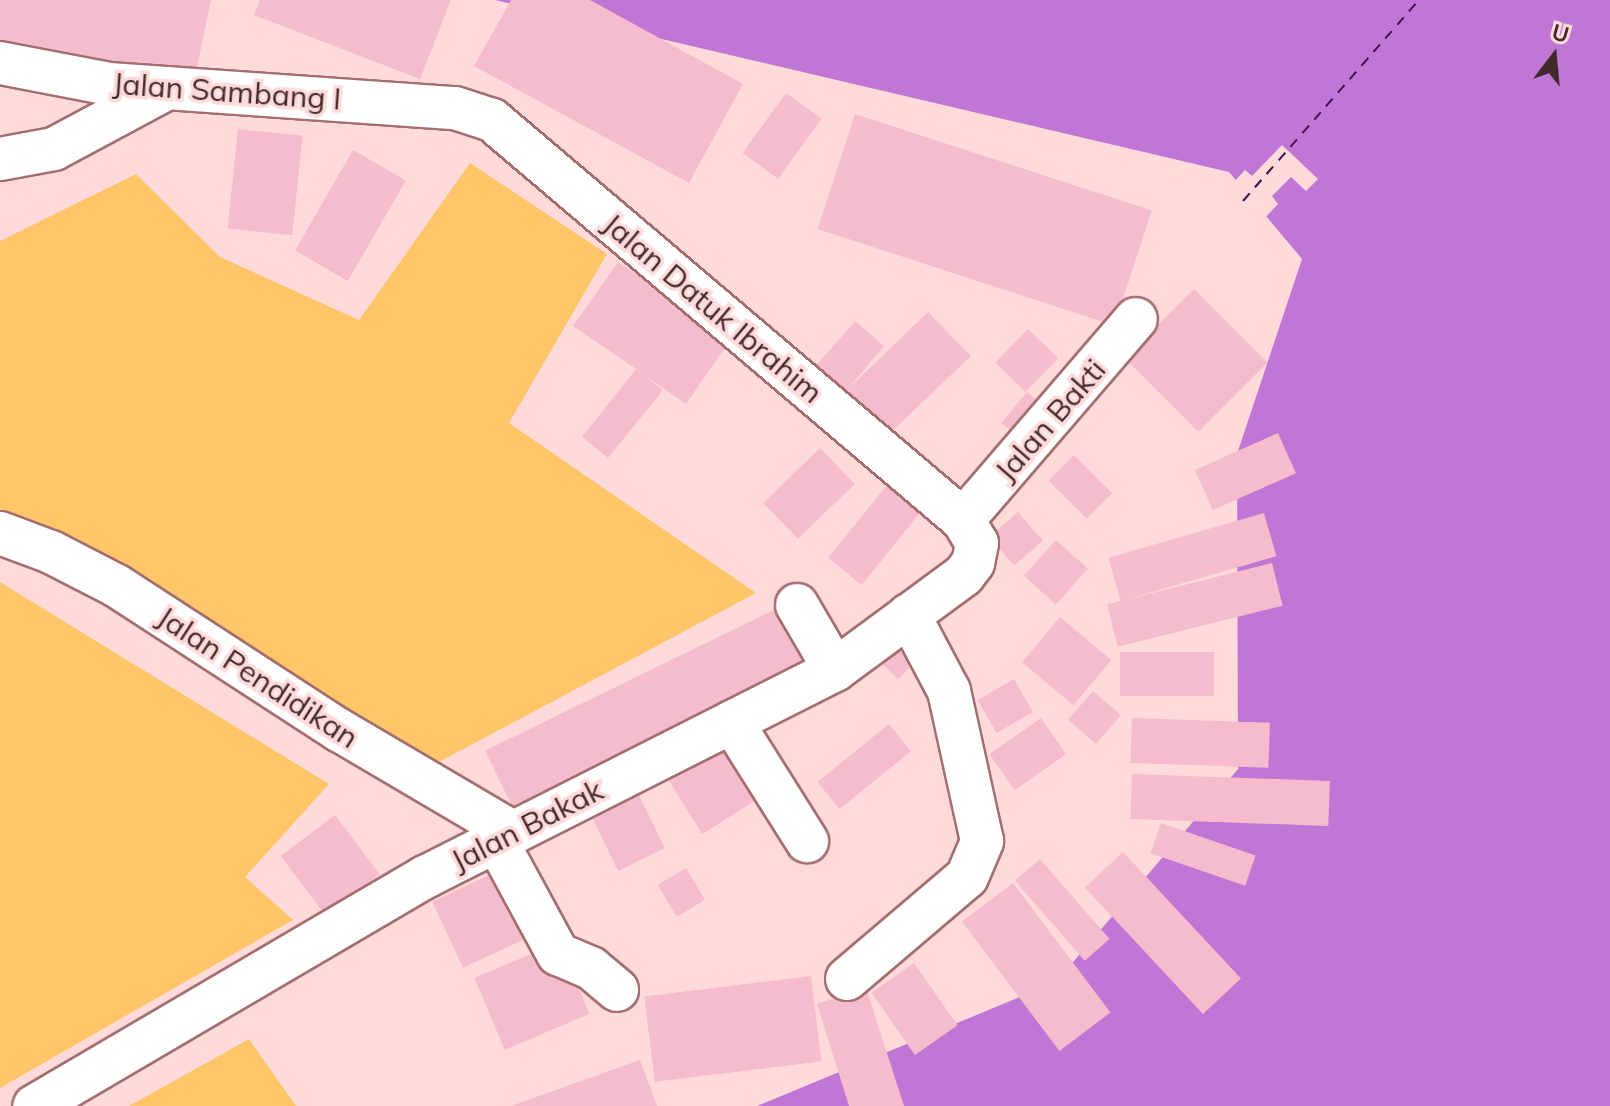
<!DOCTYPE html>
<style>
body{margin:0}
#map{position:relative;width:1610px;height:1106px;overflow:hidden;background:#ffdada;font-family:Mulish,sans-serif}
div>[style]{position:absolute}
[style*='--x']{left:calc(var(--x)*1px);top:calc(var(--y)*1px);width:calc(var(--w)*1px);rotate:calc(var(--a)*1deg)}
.green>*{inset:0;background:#fec668}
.water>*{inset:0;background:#c076d5}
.pier>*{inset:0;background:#ffdada}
.ferry>*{height:2px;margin-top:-1px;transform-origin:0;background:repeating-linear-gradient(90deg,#40114d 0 10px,transparent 0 18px)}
.building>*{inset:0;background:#f5bccd;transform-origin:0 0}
.roads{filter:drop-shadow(2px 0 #a46e6f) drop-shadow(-2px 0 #a46e6f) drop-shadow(0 2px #a46e6f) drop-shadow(0 -2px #a46e6f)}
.minor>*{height:42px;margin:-21px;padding:0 21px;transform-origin:21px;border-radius:21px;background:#fff}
span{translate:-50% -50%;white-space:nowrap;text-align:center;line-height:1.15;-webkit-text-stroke:7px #ffdada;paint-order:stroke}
.street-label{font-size:30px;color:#412a2b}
.north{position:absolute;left:1514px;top:16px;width:80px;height:80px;-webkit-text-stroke:6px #ffdada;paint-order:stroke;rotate:16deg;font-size:22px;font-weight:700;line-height:32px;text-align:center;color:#412a2b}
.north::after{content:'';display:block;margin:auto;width:28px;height:36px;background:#412a2b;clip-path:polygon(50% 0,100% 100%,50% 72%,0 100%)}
</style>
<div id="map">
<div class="green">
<i style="clip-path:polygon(470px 163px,607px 254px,509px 423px,756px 593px,439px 762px,0 512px,0 241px,136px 174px,220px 257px,359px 320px)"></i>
<i style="clip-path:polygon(0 582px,329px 784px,245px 877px,293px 920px,0 1088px)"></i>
<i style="clip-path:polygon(249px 1039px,296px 1106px,129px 1106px)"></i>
</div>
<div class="water">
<i style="clip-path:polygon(495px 0,1610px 0,1610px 1106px,757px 1106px,1056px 982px,1238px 769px,1237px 454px,1302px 259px,1229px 172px)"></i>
</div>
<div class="pier">
<i style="clip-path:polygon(1282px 145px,1318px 179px,1306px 191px,1291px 177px,1272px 196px,1278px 204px,1263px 220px,1233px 183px,1245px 170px,1252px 176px)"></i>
</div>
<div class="ferry">
<i style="--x:1243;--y:201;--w:267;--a:-48.8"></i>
</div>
<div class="building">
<i style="clip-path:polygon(0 0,211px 0,194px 82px,0 42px)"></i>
<i style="clip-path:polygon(260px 0,451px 0,420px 79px,254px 15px)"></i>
<i style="clip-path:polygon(511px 0,590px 0,743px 84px,689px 183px,474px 66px)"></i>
<i style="left:786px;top:93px;width:44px;height:74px;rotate:36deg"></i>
<i style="left:855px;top:114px;width:312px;height:121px;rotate:18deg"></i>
<i style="left:238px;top:129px;width:65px;height:100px;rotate:6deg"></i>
<i style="left:353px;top:150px;width:61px;height:116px;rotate:30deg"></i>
<i style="clip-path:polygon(618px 262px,731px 339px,686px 404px,643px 374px,663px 390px,608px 458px,582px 437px,636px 369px,573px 326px)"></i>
<i style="left:1194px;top:289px;width:104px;height:98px;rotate:45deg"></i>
<i style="clip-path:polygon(928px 312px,971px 356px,887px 436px,807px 376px,855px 321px,884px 346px,848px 389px)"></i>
<i style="left:1028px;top:329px;width:42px;height:47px;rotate:44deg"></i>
<i style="left:1027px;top:392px;width:30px;height:40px;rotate:40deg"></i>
<i style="left:1278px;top:433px;width:44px;height:91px;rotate:66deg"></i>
<i style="left:820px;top:448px;width:50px;height:79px;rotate:46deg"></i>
<i style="left:1074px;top:455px;width:54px;height:36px;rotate:45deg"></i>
<i style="left:888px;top:484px;width:43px;height:95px;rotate:39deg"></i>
<i style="left:1018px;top:512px;width:38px;height:38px;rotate:49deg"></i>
<i style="left:1264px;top:513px;width:45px;height:162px;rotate:74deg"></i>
<i style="left:1056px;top:540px;width:43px;height:48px;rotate:42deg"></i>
<i style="left:1272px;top:563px;width:44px;height:170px;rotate:76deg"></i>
<i style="left:788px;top:603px;width:71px;height:337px;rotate:64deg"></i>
<i style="left:1060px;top:617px;width:67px;height:59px;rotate:40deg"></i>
<i style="left:895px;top:634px;width:34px;height:30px;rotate:45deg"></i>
<i style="left:1120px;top:652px;width:94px;height:44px"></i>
<i style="left:1014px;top:679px;width:38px;height:42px;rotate:60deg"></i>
<i style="left:1093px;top:691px;width:37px;height:38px;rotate:41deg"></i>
<i style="left:1041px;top:718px;width:44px;height:63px;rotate:55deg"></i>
<i style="left:1132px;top:718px;width:138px;height:45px;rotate:2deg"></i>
<i style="left:889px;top:724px;width:35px;height:92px;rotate:51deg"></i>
<i style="left:726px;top:740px;width:67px;height:70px;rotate:58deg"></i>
<i style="left:1132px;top:774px;width:198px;height:45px;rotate:2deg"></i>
<i style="left:635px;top:787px;width:68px;height:52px;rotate:64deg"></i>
<i style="left:335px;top:815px;width:74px;height:68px;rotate:53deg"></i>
<i style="left:1161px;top:823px;width:100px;height:32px;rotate:19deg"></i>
<i style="left:1123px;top:852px;width:173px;height:52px;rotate:47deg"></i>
<i style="left:1040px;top:859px;width:106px;height:33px;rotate:49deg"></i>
<i style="left:686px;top:868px;width:37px;height:33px;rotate:59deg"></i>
<i style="left:502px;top:869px;width:73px;height:77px;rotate:65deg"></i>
<i style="left:1013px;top:883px;width:162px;height:64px;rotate:53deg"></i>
<i style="left:559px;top:942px;width:78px;height:92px;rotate:67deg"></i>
<i style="left:914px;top:963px;width:76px;height:52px;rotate:55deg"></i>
<i style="left:811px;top:976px;width:86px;height:168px;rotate:83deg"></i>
<i style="clip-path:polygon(866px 988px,904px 1106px,849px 1106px,817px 1004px)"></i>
<i style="clip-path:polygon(640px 1060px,657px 1106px,511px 1106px)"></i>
</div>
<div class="roads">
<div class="minor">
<i style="--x:0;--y:63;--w:111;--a:10.9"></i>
<i style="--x:109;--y:84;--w:347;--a:4"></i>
<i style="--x:455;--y:108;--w:39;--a:18"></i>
<i style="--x:492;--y:120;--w:618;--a:40.34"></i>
<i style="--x:963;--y:520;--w:27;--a:59"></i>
<i style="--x:977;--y:543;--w:20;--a:101"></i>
<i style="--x:973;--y:563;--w:15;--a:127"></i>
<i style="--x:964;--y:575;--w:160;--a:143.6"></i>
<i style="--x:835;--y:670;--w:459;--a:153.2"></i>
<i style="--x:425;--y:877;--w:453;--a:149.6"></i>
<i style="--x:0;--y:159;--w:55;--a:-10.5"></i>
<i style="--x:54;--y:149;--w:129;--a:-28.2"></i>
<i style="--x:963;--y:520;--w:265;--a:-49.3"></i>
<i style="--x:0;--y:533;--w:54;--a:20.4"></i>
<i style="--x:51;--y:552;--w:74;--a:27.3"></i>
<i style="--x:117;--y:586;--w:265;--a:33"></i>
<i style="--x:339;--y:730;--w:201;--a:30.5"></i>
<i style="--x:797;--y:605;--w:75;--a:59.7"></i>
<i style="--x:732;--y:722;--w:141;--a:57.8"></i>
<i style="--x:496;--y:840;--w:130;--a:61.5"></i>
<i style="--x:558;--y:954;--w:36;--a:23"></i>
<i style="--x:591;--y:968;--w:34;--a:40"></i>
<i style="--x:847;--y:979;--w:157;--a:-40.4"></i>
<i style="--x:967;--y:877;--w:39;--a:-67"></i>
<i style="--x:982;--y:841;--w:154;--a:-102.4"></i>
<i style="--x:949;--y:691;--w:86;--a:-117.8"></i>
</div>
</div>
<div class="street-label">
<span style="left:227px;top:91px;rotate:4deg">Jalan Sambang I</span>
<span style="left:713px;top:308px;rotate:40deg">Jalan Datuk Ibrahim</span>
<span style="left:1050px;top:420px;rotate:-49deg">Jalan Bakti</span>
<span style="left:258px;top:677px;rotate:33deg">Jalan Pendidikan</span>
<span style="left:527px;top:825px;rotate:-27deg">Jalan Bakak</span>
</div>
<div class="north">U</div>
</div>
